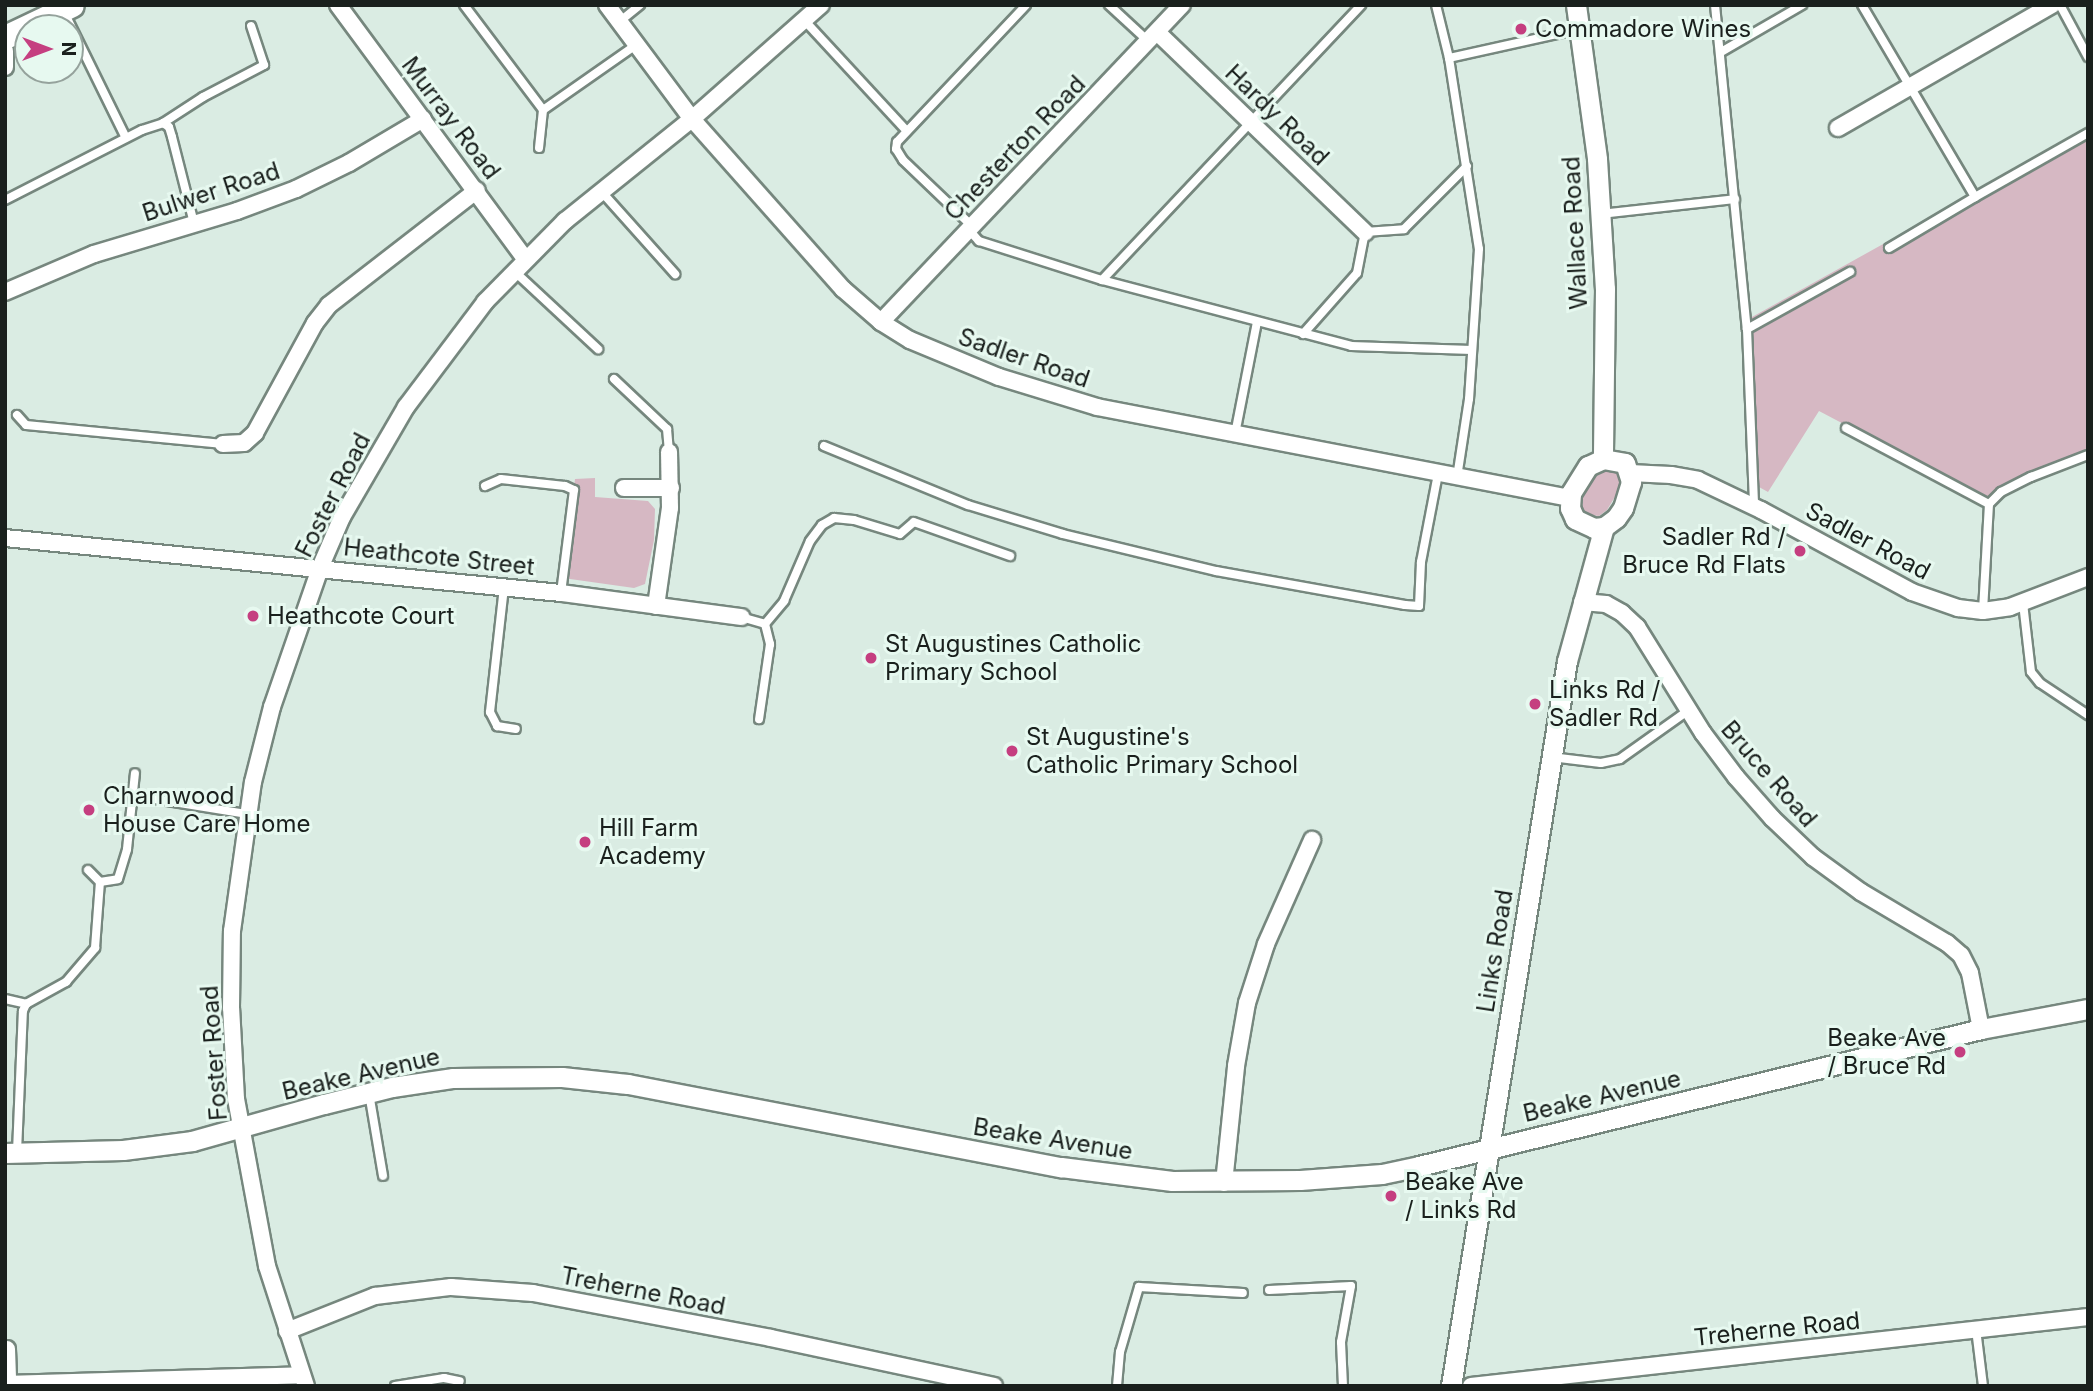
<!DOCTYPE html>
<style>
body{margin:0}
#map{position:relative;width:2093px;height:1391px;overflow:hidden;background:#daece3;font-family:Inter,sans-serif}
div>[style]{position:absolute}
[style*='--x']{left:calc(var(--x)*1px);top:calc(var(--y)*1px);width:calc(var(--w)*1px);rotate:calc(var(--a)*1deg)}
.green>*{inset:0;background:#d6b8c3}
.roads{filter:drop-shadow(2px 0 #76877e) drop-shadow(-2px 0 #76877e) drop-shadow(0 2px #76877e) drop-shadow(0 -2px #76877e)}
.service>*{height:8px;margin:-4px;padding:0 4px;transform-origin:4px;border-radius:4px;background:#fff}
.minor>*{height:16px;margin:-8px;padding:0 8px;transform-origin:8px;border-radius:8px;background:#fff}
.tertiary>*{height:19px;margin:-9.5px;padding:0 9.5px;transform-origin:9.5px;border-radius:9.5px;background:#fff}
.secondary>*{height:23px;margin:-11.5px;padding:0 11.5px;transform-origin:11.5px;border-radius:11.5px;background:#fff}
.dots>*{width:19px;height:19px;translate:-50% -50%;box-sizing:border-box;border:4px solid #e7f9f0;border-radius:50%}
span{translate:-50% -50%;white-space:nowrap;text-align:center;line-height:1.15;-webkit-text-stroke:6px #e7f9f0;paint-order:stroke}
.poi-label{font-size:24px;color:#1a201d}
.left{translate:0 -50%;text-align:left}
.right{translate:-100% -50%;text-align:right}
.street-label{font-size:24px;color:#1a201d}
.frame{position:absolute;inset:0;border:7px solid #1a201d;pointer-events:none}
.north{position:absolute;left:14px;top:14px;width:70px;height:70px;box-sizing:border-box;background:#e7f9f0;border:2px solid #95a29c;border-radius:50%;rotate:90deg;font-size:19px;font-weight:700;line-height:28px;text-align:center;color:#1a201d}
.north::after{content:'';display:block;margin:auto;width:24px;height:32px;background:#c53f80;clip-path:polygon(50% 0,100% 100%,50% 72%,0 100%)}
</style>
<div id="map">
<div class="green">
<i style="clip-path:polygon(2088px 130px,2088px 458px,1984px 498px,1819px 411px,1768px 492px,1750px 482px,1743px 322px)"></i>
<i style="clip-path:polygon(1610px 468px,1619px 473px,1622px 485px,1607px 510px,1599px 516px,1589px 515px,1582px 508px,1583px 495px,1596px 476px)"></i>
<i style="clip-path:polygon(595px 478px,595px 497px,648px 501px,655px 509px,654px 540px,645px 584px,634px 588px,563px 578px,575px 479px)"></i>
</div>
<div class="roads">
<div class="service">
<i style="--x:464;--y:5;--w:131;--a:53"></i>
<i style="--x:1109;--y:5;--w:53;--a:42.7"></i>
<i style="--x:1436;--y:5;--w:55;--a:76.2"></i>
<i style="--x:1449;--y:58;--w:193;--a:81.1"></i>
<i style="--x:1479;--y:249;--w:150;--a:93.8"></i>
<i style="--x:1469;--y:399;--w:79;--a:98.7"></i>
<i style="--x:1715;--y:5;--w:326;--a:84.4"></i>
<i style="--x:1747;--y:329;--w:178;--a:87.7"></i>
<i style="--x:1862;--y:5;--w:223;--a:59.5"></i>
<i style="--x:1975;--y:197;--w:100;--a:149.3"></i>
<i style="--x:2060;--y:5;--w:59;--a:61.7"></i>
<i style="--x:64;--y:12;--w:140;--a:63.8"></i>
<i style="--x:804;--y:20;--w:150;--a:47.2"></i>
<i style="--x:619;--y:22;--w:27;--a:-39"></i>
<i style="--x:1721;--y:52;--w:94;--a:-30.1"></i>
<i style="--x:1449;--y:58;--w:134;--a:-12.5"></i>
<i style="--x:163;--y:123;--w:48;--a:-33"></i>
<i style="--x:203;--y:97;--w:69;--a:-27.7"></i>
<i style="--x:264;--y:65;--w:41;--a:-108.4"></i>
<i style="--x:539;--y:148;--w:38;--a:-84"></i>
<i style="--x:543;--y:110;--w:113;--a:-35"></i>
<i style="--x:600;--y:190;--w:113;--a:48.2"></i>
<i style="--x:1975;--y:197;--w:130;--a:-29.5"></i>
<i style="--x:5;--y:200;--w:154;--a:-27.1"></i>
<i style="--x:142;--y:130;--w:22;--a:-18"></i>
<i style="--x:163;--y:123;--w:7;--a:34"></i>
<i style="--x:169;--y:127;--w:10;--a:73"></i>
<i style="--x:172;--y:137;--w:89;--a:75.7"></i>
<i style="--x:1600;--y:214;--w:136;--a:-6.3"></i>
<i style="--x:972;--y:226;--w:95;--a:-136.3"></i>
<i style="--x:903;--y:160;--w:13;--a:-122"></i>
<i style="--x:896;--y:149;--w:7;--a:-82"></i>
<i style="--x:897;--y:142;--w:188;--a:-46.7"></i>
<i style="--x:969;--y:230;--w:15;--a:48"></i>
<i style="--x:979;--y:241;--w:129;--a:17.6"></i>
<i style="--x:1102;--y:280;--w:258;--a:14.8"></i>
<i style="--x:1351;--y:346;--w:121;--a:1.9"></i>
<i style="--x:514;--y:271;--w:115;--a:42.9"></i>
<i style="--x:1102;--y:280;--w:378;--a:-46.7"></i>
<i style="--x:1747;--y:329;--w:118;--a:-29"></i>
<i style="--x:1303;--y:334;--w:81;--a:-48.5"></i>
<i style="--x:1357;--y:273;--w:42;--a:-79"></i>
<i style="--x:1365;--y:232;--w:39;--a:-4"></i>
<i style="--x:1404;--y:229;--w:89;--a:-45"></i>
<i style="--x:614;--y:379;--w:73;--a:43.3"></i>
<i style="--x:667;--y:429;--w:23;--a:85"></i>
<i style="--x:17;--y:415;--w:13;--a:48"></i>
<i style="--x:26;--y:425;--w:198;--a:5.5"></i>
<i style="--x:1846;--y:428;--w:162;--a:28"></i>
<i style="--x:1235;--y:434;--w:114;--a:-78.9"></i>
<i style="--x:824;--y:446;--w:156;--a:22.3"></i>
<i style="--x:968;--y:505;--w:99;--a:17"></i>
<i style="--x:1063;--y:534;--w:157;--a:13.6"></i>
<i style="--x:1216;--y:571;--w:192;--a:10.2"></i>
<i style="--x:1405;--y:605;--w:14;--a:4"></i>
<i style="--x:1419;--y:606;--w:44;--a:-87.4"></i>
<i style="--x:1421;--y:562;--w:90;--a:-79.1"></i>
<i style="--x:485;--y:486;--w:17;--a:-24"></i>
<i style="--x:501;--y:479;--w:64;--a:6.2"></i>
<i style="--x:565;--y:486;--w:10;--a:24"></i>
<i style="--x:574;--y:490;--w:104;--a:97.2"></i>
<i style="--x:504;--y:587;--w:126;--a:96.4"></i>
<i style="--x:490;--y:712;--w:16;--a:63"></i>
<i style="--x:497;--y:726;--w:19;--a:9"></i>
<i style="--x:2023;--y:603;--w:69;--a:83.4"></i>
<i style="--x:2031;--y:672;--w:14;--a:51"></i>
<i style="--x:2040;--y:683;--w:58;--a:33.7"></i>
<i style="--x:1983;--y:611;--w:107;--a:-86.8"></i>
<i style="--x:1989;--y:504;--w:17;--a:-45"></i>
<i style="--x:2001;--y:492;--w:34;--a:-27"></i>
<i style="--x:2031;--y:477;--w:61;--a:-21.1"></i>
<i style="--x:741;--y:617;--w:25;--a:16"></i>
<i style="--x:765;--y:624;--w:21;--a:76"></i>
<i style="--x:770;--y:644;--w:76;--a:98.3"></i>
<i style="--x:765;--y:624;--w:30;--a:-50"></i>
<i style="--x:784;--y:601;--w:65;--a:-66.6"></i>
<i style="--x:810;--y:541;--w:20;--a:-53"></i>
<i style="--x:822;--y:525;--w:14;--a:-30"></i>
<i style="--x:834;--y:518;--w:20;--a:6"></i>
<i style="--x:854;--y:520;--w:48;--a:16.9"></i>
<i style="--x:900;--y:534;--w:18;--a:-41"></i>
<i style="--x:914;--y:522;--w:102;--a:19.5"></i>
<i style="--x:1551;--y:757;--w:50;--a:6.8"></i>
<i style="--x:1601;--y:763;--w:19;--a:-12"></i>
<i style="--x:1620;--y:759;--w:85;--a:-35.4"></i>
<i style="--x:148;--y:798;--w:100;--a:9.2"></i>
<i style="--x:88;--y:870;--w:17;--a:45"></i>
<i style="--x:5;--y:999;--w:22;--a:13"></i>
<i style="--x:369;--y:1093;--w:84;--a:80.4"></i>
<i style="--x:17;--y:1152;--w:141;--a:-87.6"></i>
<i style="--x:23;--y:1011;--w:8;--a:-67"></i>
<i style="--x:26;--y:1004;--w:46;--a:-28.8"></i>
<i style="--x:66;--y:982;--w:45;--a:-49.5"></i>
<i style="--x:95;--y:948;--w:66;--a:-85.7"></i>
<i style="--x:100;--y:882;--w:18;--a:-9"></i>
<i style="--x:118;--y:879;--w:31;--a:-73"></i>
<i style="--x:127;--y:849;--w:76;--a:-84"></i>
<i style="--x:1269;--y:1290;--w:82;--a:-2.8"></i>
<i style="--x:1351;--y:1286;--w:57;--a:100.1"></i>
<i style="--x:1341;--y:1342;--w:44;--a:87.4"></i>
<i style="--x:1976;--y:1329;--w:57;--a:83"></i>
<i style="--x:395;--y:1386;--w:50;--a:-9.3"></i>
<i style="--x:444;--y:1378;--w:16;--a:11"></i>
<i style="--x:1117;--y:1386;--w:34;--a:-85"></i>
<i style="--x:1120;--y:1352;--w:68;--a:-73.7"></i>
<i style="--x:1139;--y:1287;--w:104;--a:3.3"></i>
</div>
<div class="minor">
<i style="--x:338;--y:5;--w:315;--a:53.6"></i>
<i style="--x:607;--y:5;--w:142;--a:53.3"></i>
<i style="--x:692;--y:119;--w:227;--a:48.4"></i>
<i style="--x:843;--y:289;--w:50;--a:41"></i>
<i style="--x:881;--y:322;--w:34;--a:32"></i>
<i style="--x:910;--y:340;--w:96;--a:22.6"></i>
<i style="--x:999;--y:377;--w:102;--a:17"></i>
<i style="--x:1097;--y:407;--w:482;--a:10.9"></i>
<i style="--x:1157;--y:32;--w:289;--a:43.9"></i>
<i style="--x:5;--y:51;--w:16;--a:90"></i>
<i style="--x:1838;--y:128;--w:247;--a:-29.9"></i>
<i style="--x:5;--y:292;--w:97;--a:-23.1"></i>
<i style="--x:94;--y:254;--w:149;--a:-16.7"></i>
<i style="--x:237;--y:211;--w:63;--a:-20.4"></i>
<i style="--x:296;--y:189;--w:59;--a:-26.1"></i>
<i style="--x:349;--y:163;--w:86;--a:-30.7"></i>
<i style="--x:881;--y:322;--w:437;--a:-46.5"></i>
<i style="--x:223;--y:444;--w:21;--a:-3"></i>
<i style="--x:244;--y:443;--w:15;--a:-42"></i>
<i style="--x:255;--y:433;--w:125;--a:-61.4"></i>
<i style="--x:315;--y:323;--w:23;--a:-52"></i>
<i style="--x:329;--y:305;--w:187;--a:-37.8"></i>
<i style="--x:1630;--y:473;--w:41;--a:2.8"></i>
<i style="--x:1671;--y:475;--w:27;--a:10"></i>
<i style="--x:1698;--y:480;--w:70;--a:25.5"></i>
<i style="--x:1761;--y:510;--w:172;--a:28.5"></i>
<i style="--x:1912;--y:592;--w:49;--a:19.2"></i>
<i style="--x:1958;--y:608;--w:25;--a:7"></i>
<i style="--x:1983;--y:611;--w:27;--a:-8"></i>
<i style="--x:2010;--y:607;--w:84;--a:-21"></i>
<i style="--x:624;--y:488;--w:47;--a:0"></i>
<i style="--x:5;--y:538;--w:559;--a:5.65"></i>
<i style="--x:561;--y:593;--w:182;--a:7.6"></i>
<i style="--x:1582;--y:602;--w:24;--a:5"></i>
<i style="--x:1606;--y:604;--w:18;--a:29"></i>
<i style="--x:1622;--y:613;--w:21;--a:43"></i>
<i style="--x:1637;--y:627;--w:125;--a:58.1"></i>
<i style="--x:1703;--y:733;--w:55;--a:53.1"></i>
<i style="--x:1736;--y:777;--w:55;--a:48.7"></i>
<i style="--x:1772;--y:818;--w:57;--a:43.6"></i>
<i style="--x:1813;--y:857;--w:59;--a:36.1"></i>
<i style="--x:1861;--y:892;--w:100;--a:30.7"></i>
<i style="--x:1947;--y:943;--w:18;--a:41"></i>
<i style="--x:1961;--y:955;--w:20;--a:63"></i>
<i style="--x:1970;--y:973;--w:57;--a:78.9"></i>
<i style="--x:656;--y:606;--w:99;--a:-81.9"></i>
<i style="--x:670;--y:508;--w:56;--a:-91"></i>
<i style="--x:1224;--y:1183;--w:118;--a:-84.1"></i>
<i style="--x:1236;--y:1066;--w:64;--a:-80.1"></i>
<i style="--x:1247;--y:1003;--w:62;--a:-72.1"></i>
<i style="--x:1266;--y:944;--w:114;--a:-66.1"></i>
<i style="--x:287;--y:1331;--w:95;--a:-21.7"></i>
<i style="--x:375;--y:1296;--w:77;--a:-6.8"></i>
<i style="--x:451;--y:1287;--w:82;--a:4.2"></i>
<i style="--x:533;--y:1293;--w:242;--a:10.7"></i>
<i style="--x:771;--y:1338;--w:228;--a:12.1"></i>
<i style="--x:7;--y:1349;--w:35;--a:88"></i>
<i style="--x:5;--y:1384;--w:297;--a:-1.7"></i>
<i style="--x:306;--y:1386;--w:126;--a:-108"></i>
<i style="--x:267;--y:1266;--w:170;--a:-100.5"></i>
<i style="--x:236;--y:1099;--w:91;--a:-93.1"></i>
<i style="--x:231;--y:1008;--w:77;--a:-89.3"></i>
<i style="--x:232;--y:931;--w:150;--a:-82"></i>
<i style="--x:253;--y:782;--w:77;--a:-75.8"></i>
<i style="--x:272;--y:707;--w:147;--a:-70.9"></i>
<i style="--x:320;--y:568;--w:56;--a:-66.7"></i>
<i style="--x:342;--y:517;--w:127;--a:-59.8"></i>
<i style="--x:406;--y:407;--w:131;--a:-53"></i>
<i style="--x:485;--y:302;--w:114;--a:-45.4"></i>
<i style="--x:565;--y:221;--w:163;--a:-38.8"></i>
<i style="--x:692;--y:119;--w:172;--a:-41.5"></i>
<i style="--x:1471;--y:1386;--w:621;--a:-6.38"></i>
</div>
<div class="tertiary">
<i style="--x:1576;--y:5;--w:155;--a:82.2"></i>
<i style="--x:1597;--y:159;--w:130;--a:86.5"></i>
<i style="--x:1605;--y:289;--w:170;--a:90.7"></i>
<i style="--x:1603;--y:459;--w:22;--a:10"></i>
<i style="--x:1625;--y:463;--w:20;--a:72"></i>
<i style="--x:1631;--y:482;--w:27;--a:107"></i>
<i style="--x:1623;--y:508;--w:12;--a:125"></i>
<i style="--x:1616;--y:518;--w:15;--a:143"></i>
<i style="--x:1604;--y:527;--w:10;--a:174"></i>
<i style="--x:1594;--y:528;--w:21;--a:-155"></i>
<i style="--x:1575;--y:519;--w:12;--a:-114"></i>
<i style="--x:1570;--y:508;--w:15;--a:-86"></i>
<i style="--x:1571;--y:493;--w:32;--a:-58"></i>
<i style="--x:1588;--y:466;--w:17;--a:-25"></i>
<i style="--x:5;--y:1153;--w:118;--a:-1.5"></i>
<i style="--x:123;--y:1150;--w:70;--a:-7.4"></i>
<i style="--x:192;--y:1141;--w:137;--a:-15.7"></i>
<i style="--x:324;--y:1104;--w:70;--a:-14"></i>
<i style="--x:392;--y:1087;--w:62;--a:-8.4"></i>
<i style="--x:453;--y:1078;--w:109;--a:-0.5"></i>
<i style="--x:562;--y:1077;--w:66;--a:6.1"></i>
<i style="--x:628;--y:1084;--w:441;--a:10.9"></i>
<i style="--x:1061;--y:1167;--w:112;--a:7.2"></i>
<i style="--x:1172;--y:1181;--w:128;--a:-0.4"></i>
<i style="--x:1300;--y:1180;--w:82;--a:-4.2"></i>
<i style="--x:1382;--y:1174;--w:38;--a:-12"></i>
<i style="--x:1419;--y:1166;--w:578;--a:-13.7"></i>
<i style="--x:1981;--y:1029;--w:109;--a:-10.6"></i>
<i style="--x:1451;--y:1386;--w:734;--a:-80.91"></i>
<i style="--x:1567;--y:661;--w:139;--a:-74.6"></i>
</div>
<div class="secondary">
<i style="--x:5;--y:37;--w:74;--a:-25.5"></i>
</div>
</div>
<div class="dots">
<i style="left:1521px;top:29px;background:#c53f80"></i>
<i style="left:1800px;top:551px;background:#c53f80"></i>
<i style="left:253px;top:616px;background:#c53f80"></i>
<i style="left:871px;top:658px;background:#c53f80"></i>
<i style="left:1535px;top:704px;background:#c53f80"></i>
<i style="left:1012px;top:751px;background:#c53f80"></i>
<i style="left:89px;top:810px;background:#c53f80"></i>
<i style="left:585px;top:842px;background:#c53f80"></i>
<i style="left:1960px;top:1052px;background:#c53f80"></i>
<i style="left:1391px;top:1196px;background:#c53f80"></i>
</div>
<div class="poi-label">
<span class="left" style="left:1535px;top:29px">Commadore Wines</span>
<span class="right" style="left:1786px;top:551px">Sadler Rd /<br>Bruce Rd Flats</span>
<span class="left" style="left:267px;top:616px">Heathcote Court</span>
<span class="left" style="left:885px;top:658px">St Augustines Catholic<br>Primary School</span>
<span class="left" style="left:1549px;top:704px">Links Rd /<br>Sadler Rd</span>
<span class="left" style="left:1026px;top:751px">St Augustine's<br>Catholic Primary School</span>
<span class="left" style="left:103px;top:810px">Charnwood<br>House Care Home</span>
<span class="left" style="left:599px;top:842px">Hill Farm<br>Academy</span>
<span class="right" style="left:1946px;top:1052px">Beake Ave<br>/ Bruce Rd</span>
<span class="left" style="left:1405px;top:1196px">Beake Ave<br>/ Links Rd</span>
</div>
<div class="street-label">
<span style="left:1277px;top:115px;rotate:44deg">Hardy Road</span>
<span style="left:451px;top:118px;rotate:53deg">Murray Road</span>
<span style="left:1015px;top:148px;rotate:-46deg">Chesterton Road</span>
<span style="left:211px;top:192px;rotate:-18deg">Bulwer Road</span>
<span style="left:1575px;top:233px;rotate:-93deg">Wallace Road</span>
<span style="left:1024px;top:358px;rotate:19deg">Sadler Road</span>
<span style="left:333px;top:495px;rotate:-63deg">Foster Road</span>
<span style="left:1868px;top:541px;rotate:28deg">Sadler Road</span>
<span style="left:439px;top:557px;rotate:6deg">Heathcote Street</span>
<span style="left:1769px;top:774px;rotate:49deg">Bruce Road</span>
<span style="left:1495px;top:951px;rotate:-81deg">Links Road</span>
<span style="left:214px;top:1053px;rotate:-94deg">Foster Road</span>
<span style="left:361px;top:1074px;rotate:-13deg">Beake Avenue</span>
<span style="left:1602px;top:1096px;rotate:-13deg">Beake Avenue</span>
<span style="left:1053px;top:1139px;rotate:9deg">Beake Avenue</span>
<span style="left:643px;top:1291px;rotate:11deg">Treherne Road</span>
<span style="left:1777px;top:1329px;rotate:-6deg">Treherne Road</span>
</div>
<div class="frame"></div>
<div class="north">N</div>
</div>
